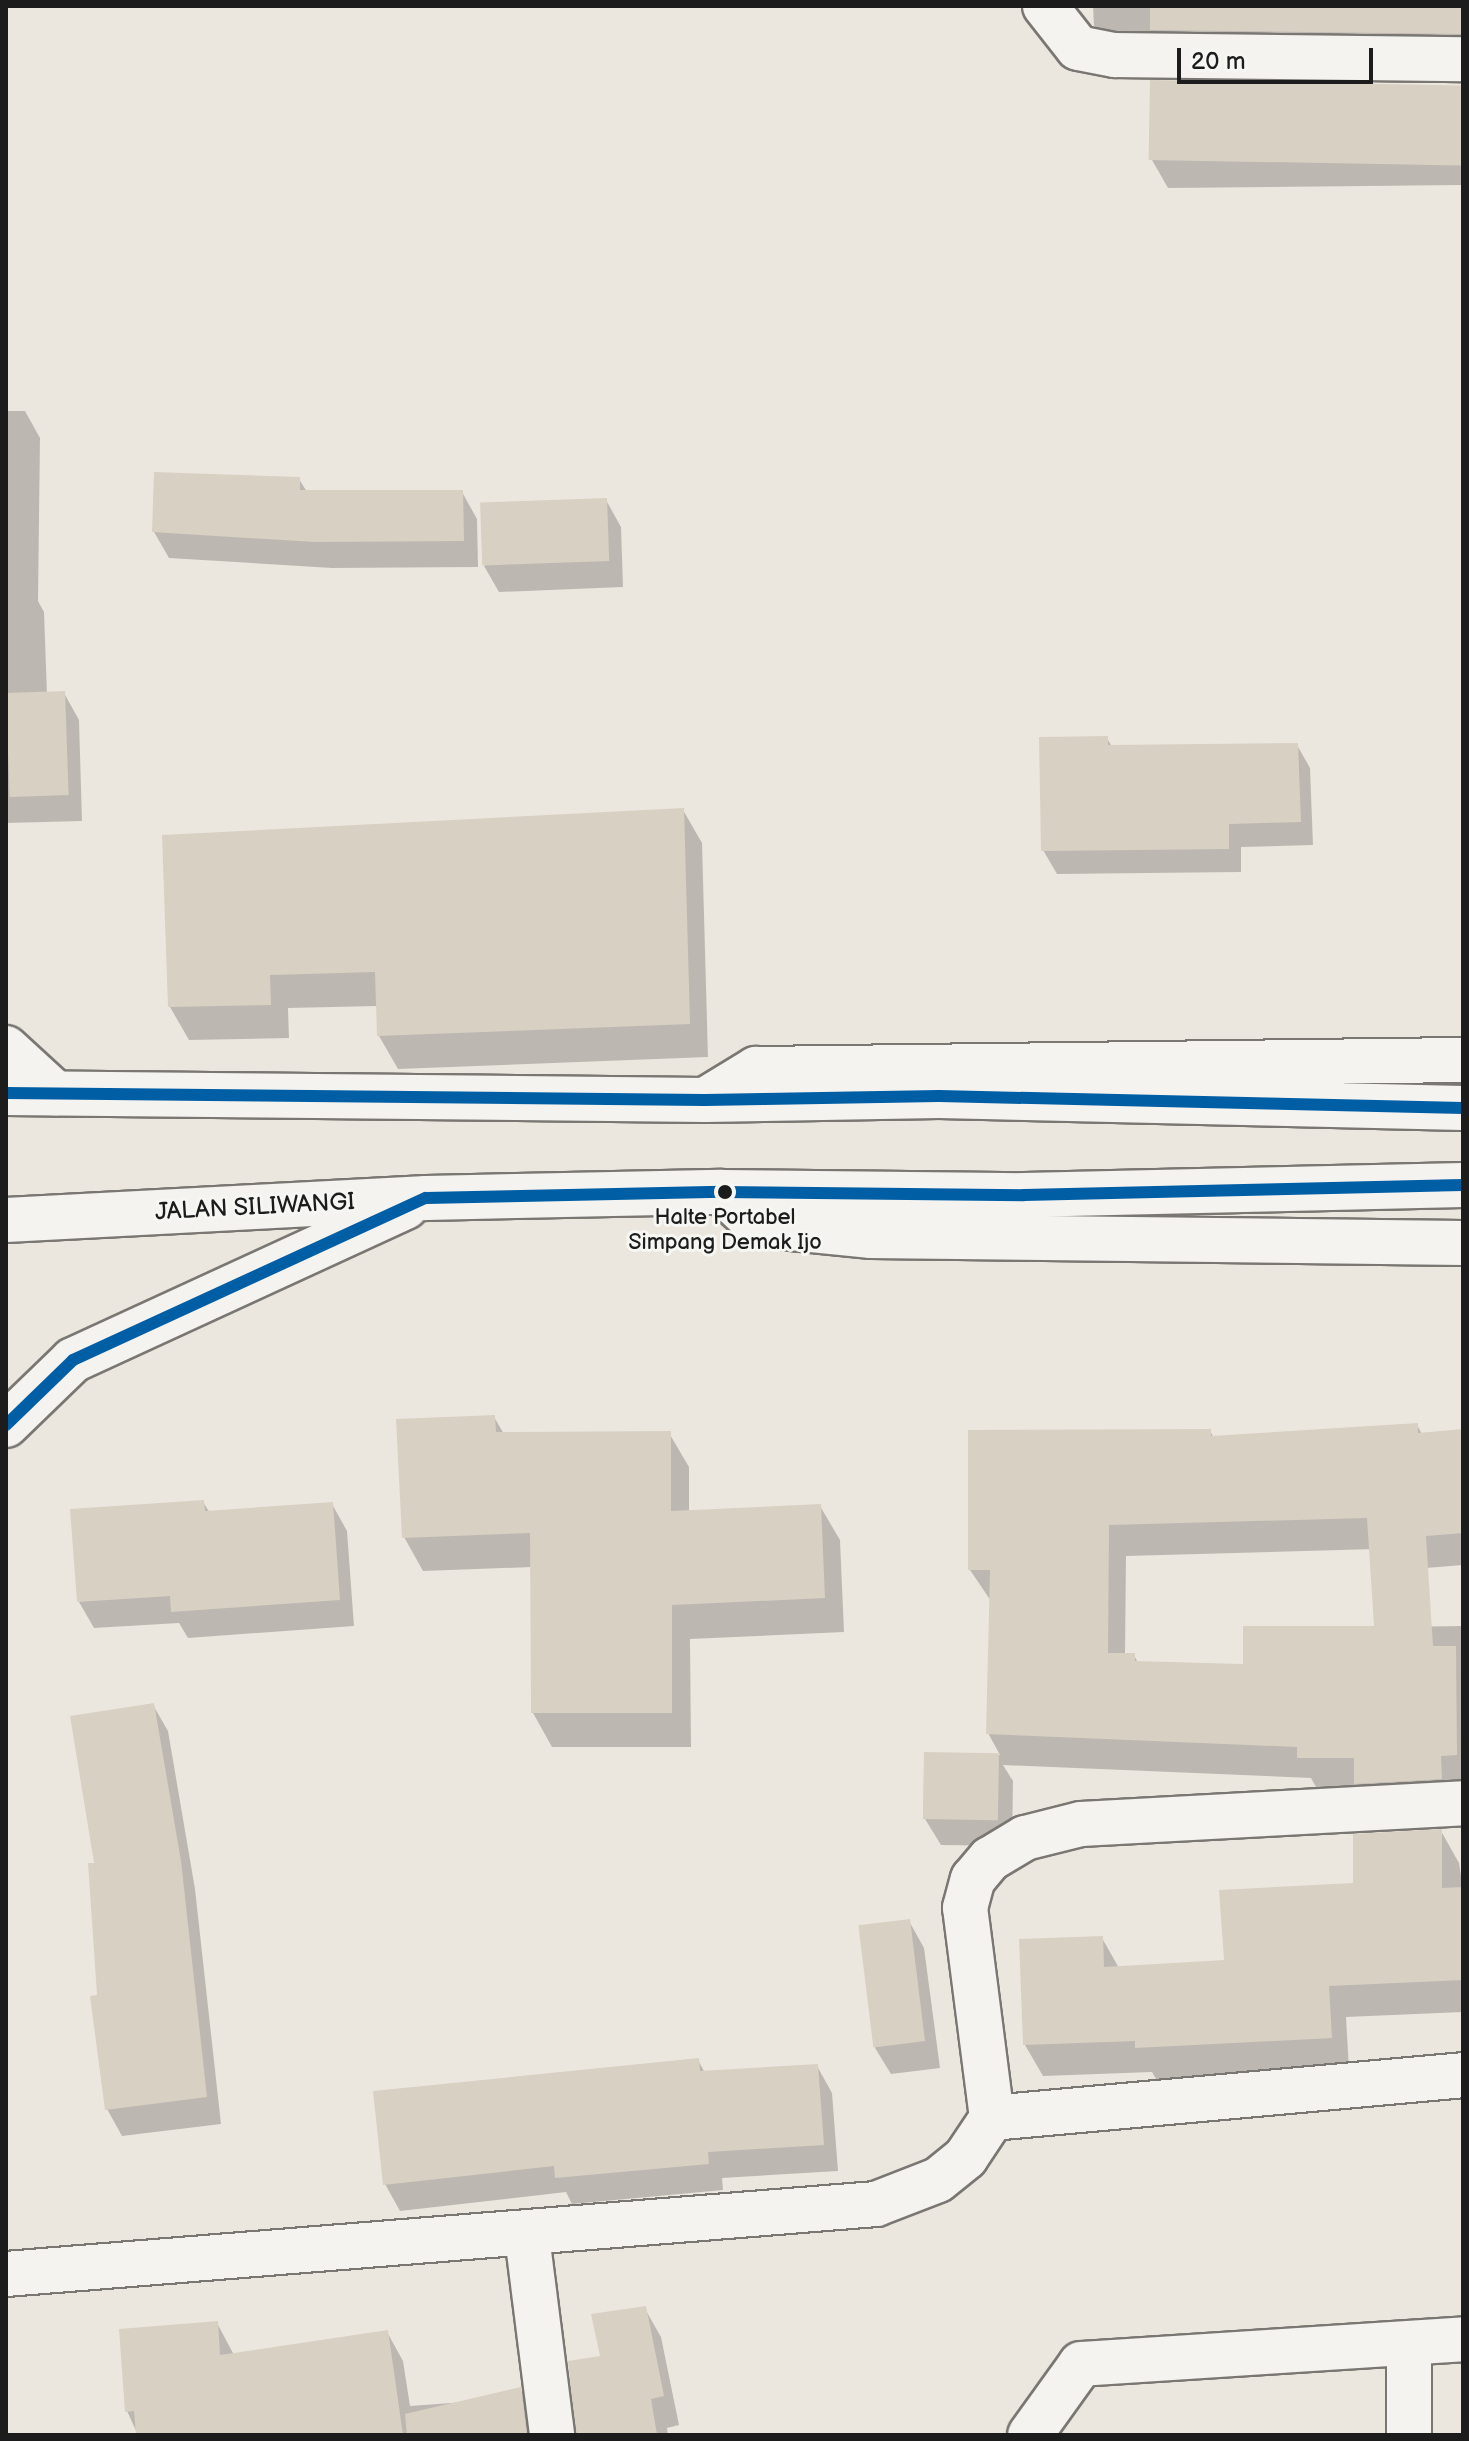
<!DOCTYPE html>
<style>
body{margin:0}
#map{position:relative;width:1469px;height:2441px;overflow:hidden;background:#ece7de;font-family:"Balsamiq Sans",sans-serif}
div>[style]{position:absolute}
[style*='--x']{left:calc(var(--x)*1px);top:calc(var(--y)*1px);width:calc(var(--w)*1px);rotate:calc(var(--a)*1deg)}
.shadow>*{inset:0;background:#0003}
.building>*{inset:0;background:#d9d0c4;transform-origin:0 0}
.roads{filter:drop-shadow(2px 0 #7a7773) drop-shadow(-2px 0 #7a7773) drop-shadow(0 2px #7a7773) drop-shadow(0 -2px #7a7773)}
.minor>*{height:44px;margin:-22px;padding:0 22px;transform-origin:22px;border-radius:22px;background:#f4f3f0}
.highway>*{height:44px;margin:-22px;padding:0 22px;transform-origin:22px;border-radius:22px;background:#f4f3f0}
.bus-1>*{height:12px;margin:-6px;padding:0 6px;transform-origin:6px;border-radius:6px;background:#005ea5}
.dots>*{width:22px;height:22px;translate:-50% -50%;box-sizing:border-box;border:4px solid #f6f6f2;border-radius:50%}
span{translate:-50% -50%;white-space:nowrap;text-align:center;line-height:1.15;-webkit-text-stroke:6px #f6f6f2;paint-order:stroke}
.bus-label{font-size:22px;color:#1c1c1c}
.street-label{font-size:24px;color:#1c1c1c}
.frame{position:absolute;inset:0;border:8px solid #1c1c1c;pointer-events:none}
.scale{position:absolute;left:1177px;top:48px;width:196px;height:36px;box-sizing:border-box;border:4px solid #1c1c1c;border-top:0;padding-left:10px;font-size:24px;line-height:28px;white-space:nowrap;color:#1c1c1c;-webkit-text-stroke:6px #f6f6f2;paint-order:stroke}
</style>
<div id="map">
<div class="shadow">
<i style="clip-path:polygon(1093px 6px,1463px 6px,1463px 61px,1110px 53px,1094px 25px)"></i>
<i style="clip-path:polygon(1463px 86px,1463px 185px,1168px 188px,1152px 160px)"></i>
<i style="clip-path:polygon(6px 411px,25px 411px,40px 438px,38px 601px,44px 612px,47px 694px,64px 693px,79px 720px,82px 821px,6px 823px)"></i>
<i style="clip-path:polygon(299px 479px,307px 492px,462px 492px,477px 519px,478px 567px,332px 568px,169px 558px,154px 532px)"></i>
<i style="clip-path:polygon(606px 500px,621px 527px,623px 587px,499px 592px,484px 566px)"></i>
<i style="clip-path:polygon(1107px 738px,1112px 747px,1297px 745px,1310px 768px,1313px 845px,1241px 847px,1241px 872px,1057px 874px,1043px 850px)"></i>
<i style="clip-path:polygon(683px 810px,702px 843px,708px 1057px,398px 1069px,379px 1036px,378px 1006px,288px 1008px,289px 1038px,189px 1040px,170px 1007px)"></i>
<i style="clip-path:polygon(494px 1417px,504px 1434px,669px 1433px,689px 1467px,689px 1512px,820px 1506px,840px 1540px,844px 1632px,690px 1639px,691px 1747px,552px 1747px,533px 1713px,532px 1567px,423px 1571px,404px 1537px)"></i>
<i style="clip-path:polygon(1417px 1425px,1422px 1434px,1463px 1431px,1463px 1565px,1389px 1571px,1376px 1549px,1126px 1556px,1125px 1655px,1134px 1655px,1138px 1663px,1245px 1666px,1245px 1629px,1463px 1626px,1463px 1787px,1317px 1789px,1311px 1778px,1003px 1765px,1013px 1781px,1012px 1846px,941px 1845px,925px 1819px,926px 1754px,1000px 1755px,988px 1733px,991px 1601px,970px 1570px,1210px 1431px,1214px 1438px)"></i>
<i style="clip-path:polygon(203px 1502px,210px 1513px,332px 1504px,347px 1531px,354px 1626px,188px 1638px,179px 1623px,94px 1628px,79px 1602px)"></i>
<i style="clip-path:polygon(153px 1705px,168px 1731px,195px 1889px,221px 2124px,122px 2136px,107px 2109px,99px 1996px)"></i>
<i style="clip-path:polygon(1441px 1831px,1459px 1863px,1463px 1889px,1463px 2012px,1346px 2017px,1349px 2069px,1156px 2079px,1152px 2072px,1043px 2076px,1025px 2045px,1102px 1938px,1119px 1968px,1226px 1962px)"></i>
<i style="clip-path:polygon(909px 1921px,924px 1948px,940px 2068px,891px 2074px,875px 2048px)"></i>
<i style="clip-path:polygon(698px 2060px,705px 2073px,817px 2066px,832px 2093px,838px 2171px,722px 2178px,723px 2190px,572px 2204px,566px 2192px,400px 2211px,385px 2184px)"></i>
<i style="clip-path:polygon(645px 2309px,661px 2337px,679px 2425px,667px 2428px,668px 2435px,578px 2435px,603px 2358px)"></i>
<i style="clip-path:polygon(217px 2323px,234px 2355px,387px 2332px,403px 2361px,410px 2406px,465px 2402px,520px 2389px,539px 2435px,138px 2435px,127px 2411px)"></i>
</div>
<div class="building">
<i style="clip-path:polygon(1150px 6px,1463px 6px,1463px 34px,1150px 30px)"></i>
<i style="left:1150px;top:80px;width:313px;height:80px;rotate:1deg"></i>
<i style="clip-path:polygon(154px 472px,300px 477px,300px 490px,463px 490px,464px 541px,315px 542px,152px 532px)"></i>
<i style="left:607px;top:498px;width:63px;height:127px;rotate:88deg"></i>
<i style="left:65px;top:691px;width:104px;height:59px;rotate:88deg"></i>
<i style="clip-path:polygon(1108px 736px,1108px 745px,1298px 743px,1301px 822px,1229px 824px,1229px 849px,1041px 851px,1039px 737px)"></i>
<i style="clip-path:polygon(684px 808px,690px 1024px,377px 1036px,375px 972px,270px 975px,271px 1005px,168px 1007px,162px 835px)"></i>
<i style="clip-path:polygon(495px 1415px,496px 1432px,671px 1431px,671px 1511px,821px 1504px,825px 1598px,672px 1605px,672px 1713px,531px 1713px,530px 1533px,402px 1538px,396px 1419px)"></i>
<i style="clip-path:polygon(evenodd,1418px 1423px,1418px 1433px,1463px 1429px,1463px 1533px,1426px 1536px,1433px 1646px,1456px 1646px,1457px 1755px,1441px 1756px,1442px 1779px,1354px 1784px,1354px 1758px,1297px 1758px,1297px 1747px,986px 1734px,990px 1570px,968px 1570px,968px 1430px,1211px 1429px,1211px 1436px,1418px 1423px,1367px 1518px,1374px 1626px,1243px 1626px,1243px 1664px,1135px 1661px,1135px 1653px,1108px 1653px,1109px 1525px,1367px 1518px)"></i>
<i style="clip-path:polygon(204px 1500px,205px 1511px,333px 1502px,340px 1600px,171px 1612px,170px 1596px,77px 1602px,70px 1509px)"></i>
<i style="clip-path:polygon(154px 1703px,181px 1861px,207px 2097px,105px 2110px,90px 1996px,97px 1995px,88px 1863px,94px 1863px,70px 1716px)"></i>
<i style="left:924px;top:1752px;width:75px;height:67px;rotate:1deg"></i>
<i style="clip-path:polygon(1442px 1829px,1442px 1888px,1463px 1887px,1463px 1980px,1329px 1986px,1332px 2038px,1135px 2048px,1135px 2041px,1023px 2045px,1019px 1939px,1103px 1936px,1104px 1967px,1224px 1960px,1219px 1890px,1353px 1883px,1353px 1834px)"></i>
<i style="left:910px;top:1919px;width:123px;height:52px;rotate:83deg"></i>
<i style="clip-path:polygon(699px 2058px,700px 2071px,818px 2064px,824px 2145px,708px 2152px,709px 2164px,555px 2178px,554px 2166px,383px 2185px,373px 2091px)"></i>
<i style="clip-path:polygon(646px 2306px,664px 2396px,651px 2399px,657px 2435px,576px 2435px,568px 2361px,600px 2356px,591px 2314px)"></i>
<i style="clip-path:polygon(218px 2321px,220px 2355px,388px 2330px,403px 2435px,136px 2435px,134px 2411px,125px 2412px,119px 2329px)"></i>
<i style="clip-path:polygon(521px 2387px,527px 2435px,407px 2435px,405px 2414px)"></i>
</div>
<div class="roads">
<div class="minor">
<i style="--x:1045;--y:6;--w:53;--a:51.8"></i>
<i style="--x:1078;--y:48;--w:38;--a:11"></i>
<i style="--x:1115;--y:55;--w:348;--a:0.7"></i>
<i style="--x:705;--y:1100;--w:60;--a:-31.3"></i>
<i style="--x:756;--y:1069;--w:707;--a:-0.73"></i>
<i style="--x:722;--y:1192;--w:38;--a:43"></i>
<i style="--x:750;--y:1218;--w:23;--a:20"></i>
<i style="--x:772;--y:1226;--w:100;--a:5.8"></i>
<i style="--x:871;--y:1236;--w:592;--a:0.68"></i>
<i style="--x:992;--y:2118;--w:473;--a:-5.2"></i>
<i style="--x:527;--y:2236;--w:201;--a:82.8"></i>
<i style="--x:6;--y:2274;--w:873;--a:-4.6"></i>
<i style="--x:876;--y:2204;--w:66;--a:-21.2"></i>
<i style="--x:938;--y:2180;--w:36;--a:-39"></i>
<i style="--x:966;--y:2157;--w:47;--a:-56.3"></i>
<i style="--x:992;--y:2118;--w:212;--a:-97.3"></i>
<i style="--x:965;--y:1908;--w:30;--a:-75"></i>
<i style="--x:973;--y:1879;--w:26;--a:-50"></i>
<i style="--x:990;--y:1859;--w:41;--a:-31"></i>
<i style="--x:1025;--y:1838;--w:58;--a:-14"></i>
<i style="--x:1081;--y:1824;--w:383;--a:-3.1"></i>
<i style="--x:1409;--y:2347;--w:88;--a:90"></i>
<i style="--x:1030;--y:2435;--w:87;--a:-54.3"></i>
<i style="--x:1081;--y:2364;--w:383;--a:-3.7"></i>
</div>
<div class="highway">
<i style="--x:6;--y:1048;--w:67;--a:42.6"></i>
<i style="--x:6;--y:1093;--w:699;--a:0.57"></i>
<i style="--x:705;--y:1100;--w:234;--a:-1"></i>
<i style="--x:939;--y:1096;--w:524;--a:1.31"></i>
<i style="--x:6;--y:1220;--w:421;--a:-3"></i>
<i style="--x:426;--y:1198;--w:296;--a:-1.2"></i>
<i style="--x:722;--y:1192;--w:302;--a:0.6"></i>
<i style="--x:1024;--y:1195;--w:439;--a:-1.3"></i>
<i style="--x:6;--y:1425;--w:93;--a:-44.1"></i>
<i style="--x:73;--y:1360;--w:366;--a:-24.7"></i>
</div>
</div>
<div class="bus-1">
<i style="--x:6;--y:1093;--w:699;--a:0.57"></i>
<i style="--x:705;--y:1100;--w:234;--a:-1"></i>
<i style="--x:939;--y:1096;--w:524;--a:1.31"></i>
<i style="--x:6;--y:1425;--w:93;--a:-44.1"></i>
<i style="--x:73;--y:1360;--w:388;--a:-24.7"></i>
<i style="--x:426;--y:1198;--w:296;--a:-1.2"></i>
<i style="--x:722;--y:1192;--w:302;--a:0.6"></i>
<i style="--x:1024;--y:1195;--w:439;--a:-1.3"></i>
</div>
<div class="dots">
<i style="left:725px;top:1192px;background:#1c1c1c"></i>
</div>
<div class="bus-label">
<span style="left:725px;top:1230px">Halte Portabel<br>Simpang Demak Ijo</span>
</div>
<div class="street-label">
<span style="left:255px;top:1207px;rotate:-3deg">JALAN SILIWANGI</span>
</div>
<div class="frame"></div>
<div class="scale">20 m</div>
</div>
